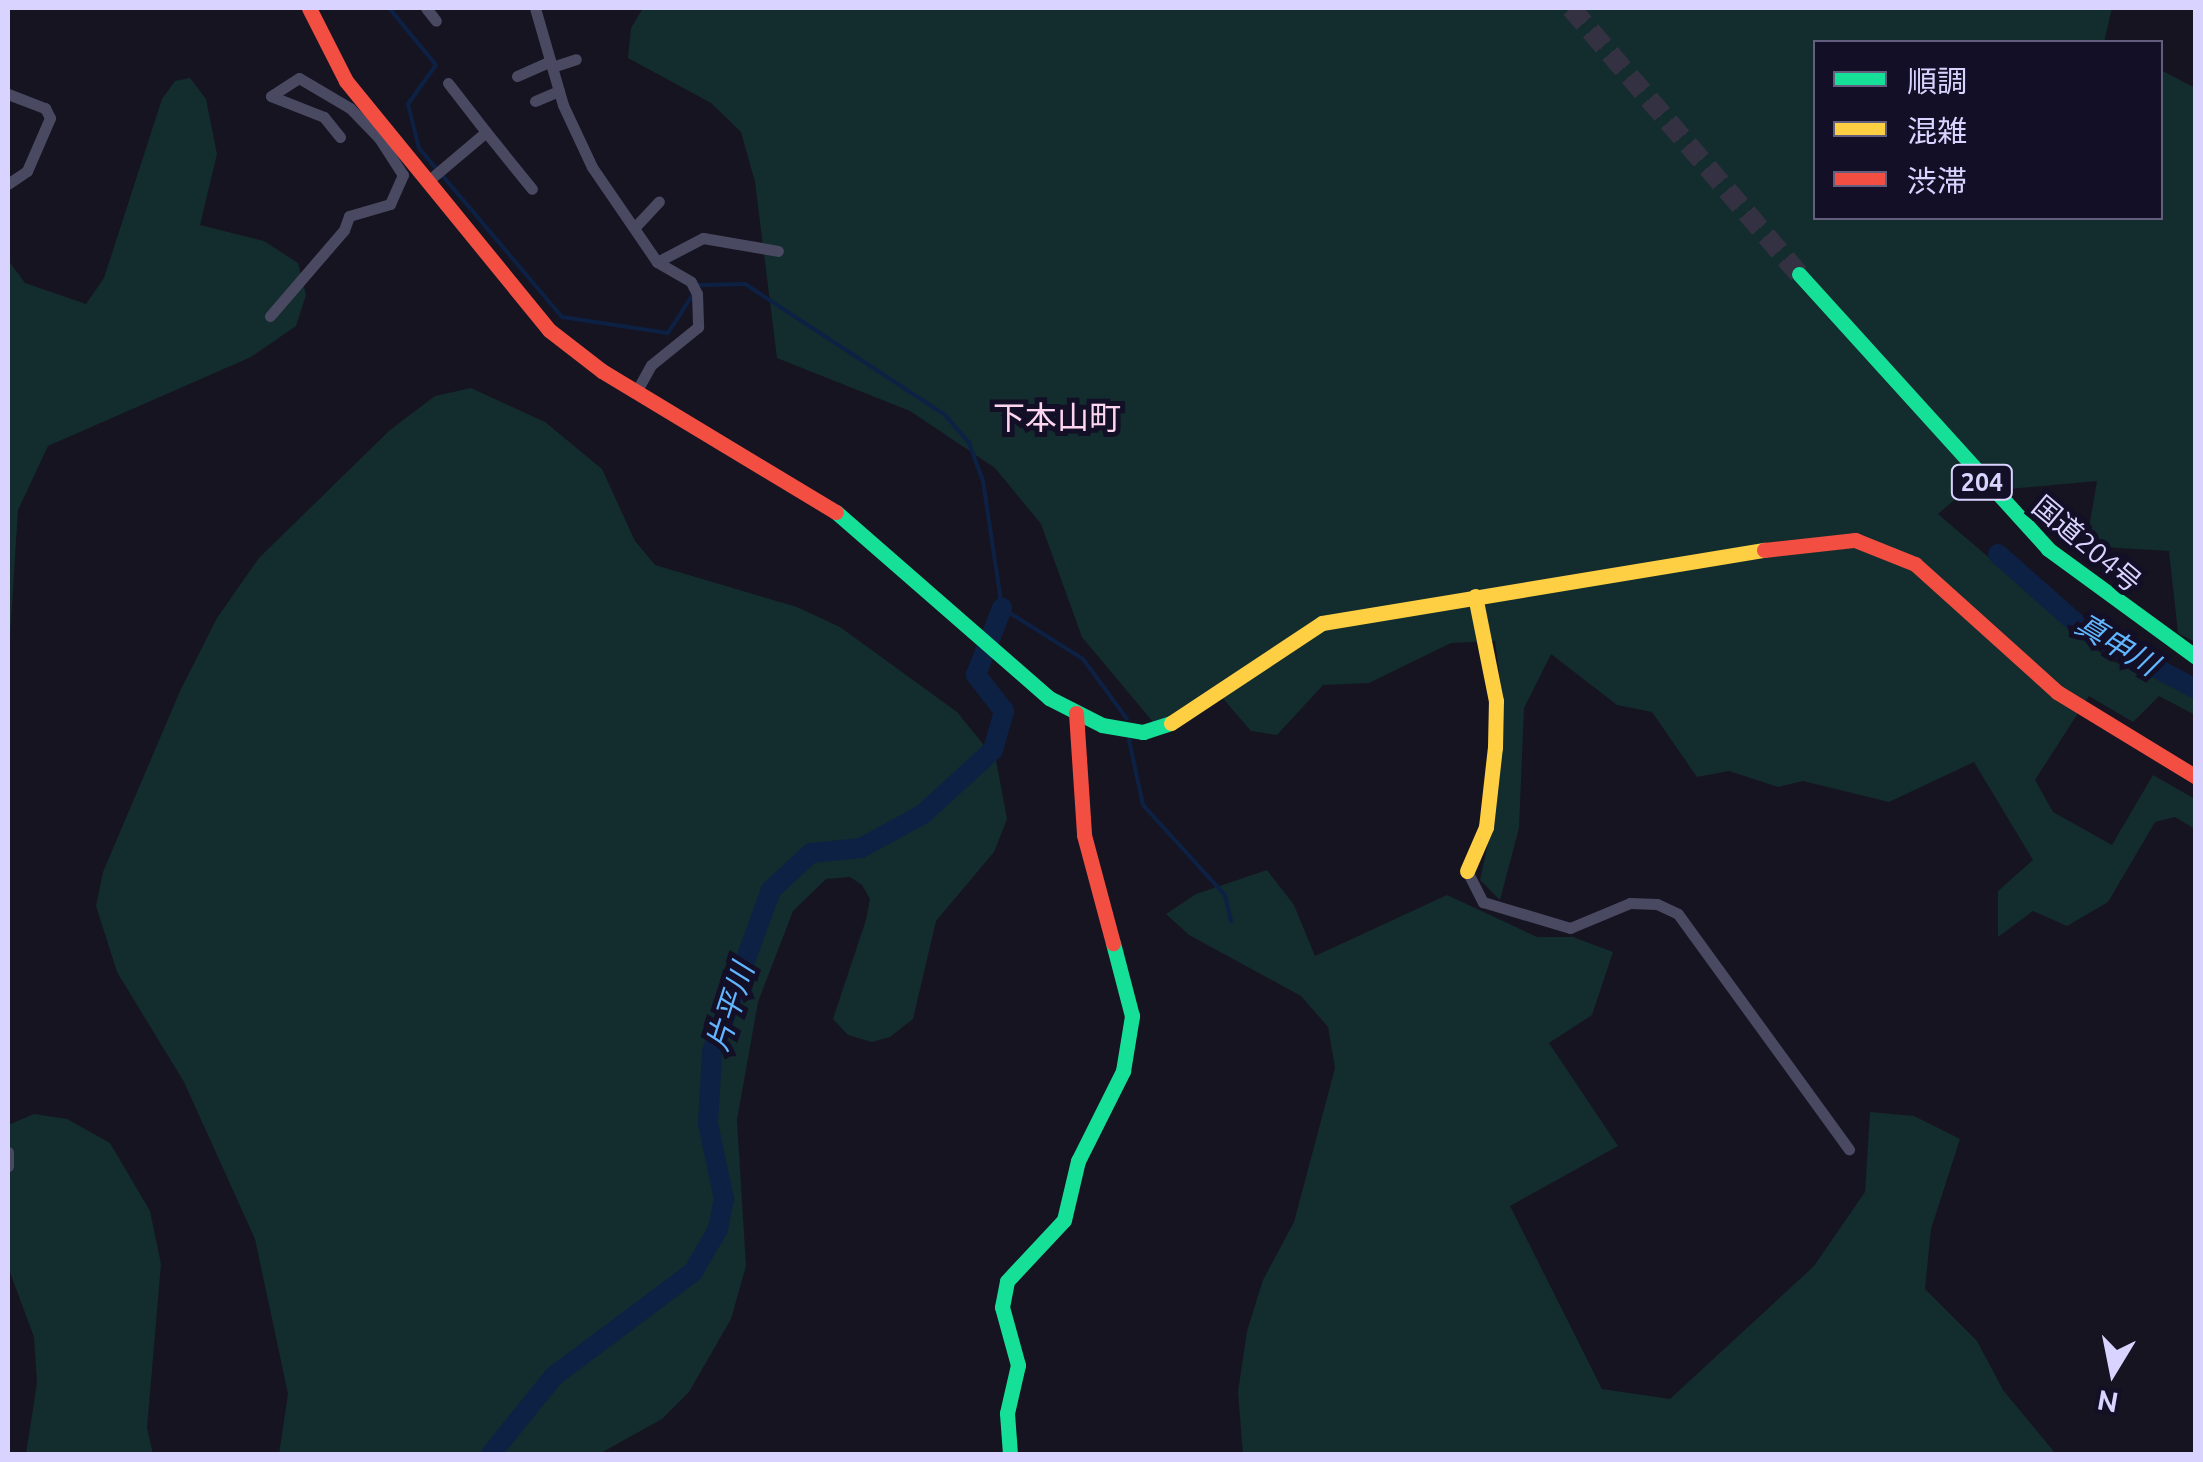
<!DOCTYPE html>
<meta charset="utf-8">
<style>
body{margin:0}
#map{position:relative;width:2203px;height:1462px;overflow:hidden;background:#161421;font-family:Ubuntu,"Noto Sans JP",sans-serif}
div>[style]{position:absolute}
[style*='--x']{left:calc(var(--x)*1px);top:calc(var(--y)*1px);width:calc(var(--w)*1px);rotate:calc(var(--a)*1deg)}
.green>*{inset:0;background:#132c2d}
.stream>*{height:4px;margin:-2px;padding:0 2px;transform-origin:2px;border-radius:2px;background:#0d2144}
.river>*{height:20px;margin:-10px;padding:0 10px;transform-origin:10px;border-radius:10px;background:#0d2144}
.highway-tunnel>*{height:20px;margin-top:-10px;transform-origin:0;background:repeating-linear-gradient(90deg,#333142 0 20px,transparent 0 30px)}
.street>*{height:11px;margin:-5.5px;padding:0 5.5px;transform-origin:5.5px;border-radius:5.5px;background:#4a4962}
.fast>*{height:15px;margin:-7.5px;padding:0 7.5px;transform-origin:7.5px;border-radius:7.5px;background:#16e098}
.slow>*{height:15px;margin:-7.5px;padding:0 7.5px;transform-origin:7.5px;border-radius:7.5px;background:#ffcf43}
.jam>*{height:15px;margin:-7.5px;padding:0 7.5px;transform-origin:7.5px;border-radius:7.5px;background:#f24e42}
span{translate:-50% -50%;white-space:nowrap;text-align:center;line-height:1.15;-webkit-text-stroke:10px #130f26;paint-order:stroke}
.shield-label span{padding:2px 8px;background:#130f26;border:2px solid;border-radius:8px;-webkit-text-stroke-width:0}
.shield-label{font-size:25px;color:#d9d4ff;font-weight:700}
.street-label{font-size:28px;color:#d9d4ff}
.water-label{font-size:30px;color:#62b6ff;font-style:italic}
.quarter-label{font-size:32px;color:#ffd6f0}
.frame{position:absolute;inset:0;border:10px solid #d9d4ff;pointer-events:none}
.legend{position:absolute;left:1813px;top:40px;width:350px;height:180px;box-sizing:border-box;background:#130f26;border:2px solid #625e7d;margin:0;padding:12px 18px;list-style:none;font-size:30px;color:#d9d4ff}
.legend li{display:flex;align-items:center;gap:20px;height:50px}
.legend b{width:50px;border:2px solid #625e7d}
.north{position:absolute;left:2063px;top:1322px;width:100px;height:100px;-webkit-text-stroke:8px #130f26;paint-order:stroke;rotate:190deg;font-size:28px;font-weight:700;line-height:40px;text-align:center;color:#d9d4ff}
.north::after{content:'';display:block;margin:auto;width:35px;height:45px;background:#d9d4ff;clip-path:polygon(50% 0,100% 100%,50% 72%,0 100%)}
</style>
<div id="map">
<div class="green">
<i style="clip-path:polygon(643px 8px,2112px 8px,2104px 42px,1816px 42px,1816px 218px,2160px 218px,2161px 70px,2195px 88px,2195px 642px,2178px 633px,2169px 551px,2086px 546px,2097px 481px,2009px 489px,1989px 470px,1938px 514px,2109px 660px,2195px 692px,2195px 715px,2159px 696px,2133px 722px,2089px 696px,2035px 780px,2053px 812px,2112px 845px,2153px 775px,2195px 799px,2195px 829px,2175px 817px,2155px 822px,2108px 902px,2067px 926px,2033px 911px,1998px 937px,1998px 891px,2033px 860px,1974px 762px,1889px 802px,1803px 781px,1778px 787px,1729px 771px,1697px 777px,1652px 712px,1617px 705px,1551px 654px,1524px 708px,1519px 828px,1500px 900px,1480px 880px,1495px 811px,1502px 695px,1495px 641px,1451px 643px,1369px 683px,1323px 685px,1277px 735px,1251px 731px,1219px 694px,1158px 728px,1082px 637px,1041px 524px,995px 468px,910px 411px,777px 358px,755px 182px,741px 132px,711px 103px,628px 58px,631px 28px)"></i>
<i style="clip-path:polygon(190px 78px,206px 99px,217px 154px,200px 225px,264px 241px,298px 263px,306px 295px,296px 326px,251px 357px,48px 446px,18px 510px,8px 669px,8px 260px,25px 283px,86px 304px,104px 278px,162px 99px,175px 81px)"></i>
<i style="clip-path:polygon(471px 388px,545px 422px,602px 469px,635px 541px,655px 565px,797px 607px,840px 627px,957px 712px,996px 760px,1007px 819px,994px 852px,936px 921px,913px 1019px,890px 1037px,872px 1042px,848px 1035px,833px 1019px,866px 920px,870px 899px,862px 885px,850px 877px,826px 879px,793px 911px,758px 1002px,737px 1120px,746px 1266px,731px 1319px,689px 1392px,662px 1419px,599px 1454px,279px 1454px,288px 1394px,255px 1239px,184px 1082px,117px 972px,96px 906px,103px 872px,180px 691px,217px 618px,259px 558px,390px 430px,435px 396px)"></i>
<i style="clip-path:polygon(1267px 870px,1294px 905px,1315px 956px,1447px 895px,1537px 937px,1573px 937px,1613px 952px,1592px 1015px,1549px 1043px,1618px 1146px,1510px 1206px,1602px 1389px,1670px 1399px,1814px 1266px,1865px 1192px,1870px 1112px,1914px 1116px,1960px 1139px,1931px 1229px,1925px 1289px,1977px 1341px,2003px 1390px,2056px 1454px,1243px 1454px,1238px 1392px,1247px 1331px,1263px 1280px,1294px 1222px,1335px 1068px,1328px 1027px,1301px 996px,1189px 935px,1166px 914px,1196px 894px)"></i>
<i style="clip-path:polygon(34px 1114px,67px 1119px,110px 1143px,150px 1211px,161px 1264px,147px 1428px,153px 1454px,26px 1454px,37px 1383px,34px 1337px,8px 1267px,8px 1125px)"></i>
</div>
<div class="stream">
<i style="--x:389;--y:8;--w:74;--a:50.5"></i>
<i style="--x:436;--y:65;--w:48;--a:125.7"></i>
<i style="--x:408;--y:104;--w:45;--a:76"></i>
<i style="--x:419;--y:148;--w:26;--a:50"></i>
<i style="--x:442;--y:175;--w:186;--a:49.8"></i>
<i style="--x:562;--y:317;--w:107;--a:8.6"></i>
<i style="--x:668;--y:333;--w:57;--a:-57.1"></i>
<i style="--x:699;--y:285;--w:46;--a:-1.2"></i>
<i style="--x:745;--y:284;--w:239;--a:33.2"></i>
<i style="--x:945;--y:415;--w:37;--a:49"></i>
<i style="--x:969;--y:443;--w:40;--a:69.8"></i>
<i style="--x:983;--y:481;--w:128;--a:81.5"></i>
<i style="--x:1002;--y:608;--w:96;--a:32.2"></i>
<i style="--x:1083;--y:659;--w:74;--a:53.7"></i>
<i style="--x:1129;--y:740;--w:66;--a:77.8"></i>
<i style="--x:1143;--y:805;--w:122;--a:47.7"></i>
<i style="--x:1225;--y:895;--w:27;--a:77"></i>
</div>
<div class="river">
<i style="--x:1998;--y:554;--w:115;--a:41.5"></i>
<i style="--x:2084;--y:630;--w:127;--a:27.8"></i>
<i style="--x:491;--y:1454;--w:100;--a:-51.1"></i>
<i style="--x:554;--y:1376;--w:174;--a:-36.8"></i>
<i style="--x:693;--y:1272;--w:50;--a:-59.8"></i>
<i style="--x:718;--y:1229;--w:31;--a:-79"></i>
<i style="--x:724;--y:1199;--w:77;--a:-102"></i>
<i style="--x:708;--y:1124;--w:72;--a:-86.8"></i>
<i style="--x:712;--y:1052;--w:172;--a:-70"></i>
<i style="--x:771;--y:890;--w:54;--a:-42.8"></i>
<i style="--x:811;--y:853;--w:50;--a:-5.7"></i>
<i style="--x:861;--y:848;--w:71;--a:-28.7"></i>
<i style="--x:923;--y:814;--w:95;--a:-42.4"></i>
<i style="--x:993;--y:750;--w:41;--a:-74.2"></i>
<i style="--x:1004;--y:711;--w:46;--a:-127.9"></i>
<i style="--x:976;--y:675;--w:72;--a:-68.8"></i>
</div>
<div class="highway-tunnel">
<i style="--x:1571;--y:8;--w:350;--a:49.4"></i>
</div>
<div class="street">
<i style="--x:426;--y:8;--w:16;--a:52"></i>
<i style="--x:535;--y:8;--w:101;--a:73.9"></i>
<i style="--x:563;--y:105;--w:68;--a:64.9"></i>
<i style="--x:592;--y:167;--w:115;--a:55.6"></i>
<i style="--x:657;--y:262;--w:39;--a:30"></i>
<i style="--x:691;--y:282;--w:13;--a:63"></i>
<i style="--x:697;--y:294;--w:33;--a:88"></i>
<i style="--x:698;--y:327;--w:60;--a:141"></i>
<i style="--x:651;--y:365;--w:29;--a:119"></i>
<i style="--x:552;--y:67;--w:25;--a:-18"></i>
<i style="--x:517;--y:76;--w:36;--a:-24"></i>
<i style="--x:448;--y:83;--w:62;--a:52.2"></i>
<i style="--x:8;--y:94;--w:40;--a:21"></i>
<i style="--x:45;--y:108;--w:11;--a:63"></i>
<i style="--x:50;--y:118;--w:58;--a:113.5"></i>
<i style="--x:27;--y:171;--w:23;--a:146"></i>
<i style="--x:535;--y:101;--w:26;--a:-23"></i>
<i style="--x:340;--y:137;--w:26;--a:-129"></i>
<i style="--x:324;--y:117;--w:57;--a:-158.4"></i>
<i style="--x:271;--y:96;--w:33;--a:-33"></i>
<i style="--x:299;--y:78;--w:59;--a:30.5"></i>
<i style="--x:350;--y:108;--w:42;--a:46"></i>
<i style="--x:379;--y:138;--w:7;--a:-34"></i>
<i style="--x:428;--y:181;--w:76;--a:-40.2"></i>
<i style="--x:486;--y:132;--w:73;--a:51.1"></i>
<i style="--x:635;--y:227;--w:35;--a:-47"></i>
<i style="--x:657;--y:262;--w:52;--a:-27.6"></i>
<i style="--x:703;--y:238;--w:76;--a:9.8"></i>
<i style="--x:270;--y:316;--w:113;--a:-49.3"></i>
<i style="--x:344;--y:230;--w:15;--a:-70"></i>
<i style="--x:349;--y:216;--w:43;--a:-16.3"></i>
<i style="--x:390;--y:204;--w:32;--a:-66"></i>
<i style="--x:403;--y:175;--w:44;--a:-123"></i>
<i style="--x:1467;--y:871;--w:35;--a:63"></i>
<i style="--x:1483;--y:902;--w:91;--a:16.6"></i>
<i style="--x:1570;--y:928;--w:65;--a:-22.6"></i>
<i style="--x:1630;--y:903;--w:27;--a:2"></i>
<i style="--x:1657;--y:904;--w:23;--a:25"></i>
<i style="--x:1678;--y:914;--w:291;--a:54"></i>
<i style="--x:8;--y:1152;--w:14;--a:90"></i>
</div>
<div class="fast">
<i style="--x:1799;--y:274;--w:371;--a:47.8"></i>
<i style="--x:2048;--y:549;--w:183;--a:36.1"></i>
<i style="--x:836;--y:512;--w:283;--a:41.1"></i>
<i style="--x:1049;--y:698;--w:59;--a:27"></i>
<i style="--x:1102;--y:725;--w:42;--a:9.7"></i>
<i style="--x:1143;--y:732;--w:29;--a:-18"></i>
<i style="--x:1010;--y:1454;--w:41;--a:-94.2"></i>
<i style="--x:1007;--y:1413;--w:49;--a:-77.1"></i>
<i style="--x:1018;--y:1365;--w:60;--a:-105.4"></i>
<i style="--x:1002;--y:1307;--w:26;--a:-79"></i>
<i style="--x:1007;--y:1281;--w:83;--a:-46.9"></i>
<i style="--x:1064;--y:1220;--w:61;--a:-76.7"></i>
<i style="--x:1078;--y:1161;--w:101;--a:-63.4"></i>
<i style="--x:1123;--y:1071;--w:56;--a:-80.7"></i>
<i style="--x:1132;--y:1016;--w:75;--a:-104.6"></i>
</div>
<div class="slow">
<i style="--x:1171;--y:723;--w:181;--a:-33.5"></i>
<i style="--x:1322;--y:623;--w:448;--a:-9.4"></i>
<i style="--x:1467;--y:871;--w:48;--a:-66.6"></i>
<i style="--x:1486;--y:827;--w:81;--a:-83.6"></i>
<i style="--x:1495;--y:747;--w:46;--a:-88.8"></i>
<i style="--x:1496;--y:701;--w:107;--a:-101.3"></i>
</div>
<div class="jam">
<i style="--x:309;--y:8;--w:82;--a:63.1"></i>
<i style="--x:346;--y:81;--w:321;--a:50.8"></i>
<i style="--x:549;--y:330;--w:67;--a:37.7"></i>
<i style="--x:602;--y:371;--w:273;--a:31.1"></i>
<i style="--x:1764;--y:550;--w:92;--a:-6.3"></i>
<i style="--x:1855;--y:540;--w:65;--a:21.8"></i>
<i style="--x:1915;--y:564;--w:191;--a:42"></i>
<i style="--x:2057;--y:692;--w:163;--a:31.4"></i>
<i style="--x:1076;--y:713;--w:122;--a:86.2"></i>
<i style="--x:1084;--y:835;--w:112;--a:75"></i>
</div>
<div class="shield-label">
<span style="left:1982px;top:482px">204</span>
</div>
<div class="street-label">
<span style="left:2087px;top:544px;rotate:40deg">国道204号</span>
</div>
<div class="water-label">
<span style="left:2117px;top:644px;rotate:31deg">真申川</span>
<span style="left:730px;top:1007px;rotate:-72deg">片平川</span>
</div>
<div class="quarter-label">
<span style="left:1057px;top:417px">下本山町</span>
</div>
<div class="frame"></div>
<ul class="legend">
<li><b style="height:12px;background:#16e098"></b>順調</li>
<li><b style="height:12px;background:#ffcf43"></b>混雑</li>
<li><b style="height:12px;background:#f24e42"></b>渋滞</li>
</ul>
<div class="north">N</div>
</div>
